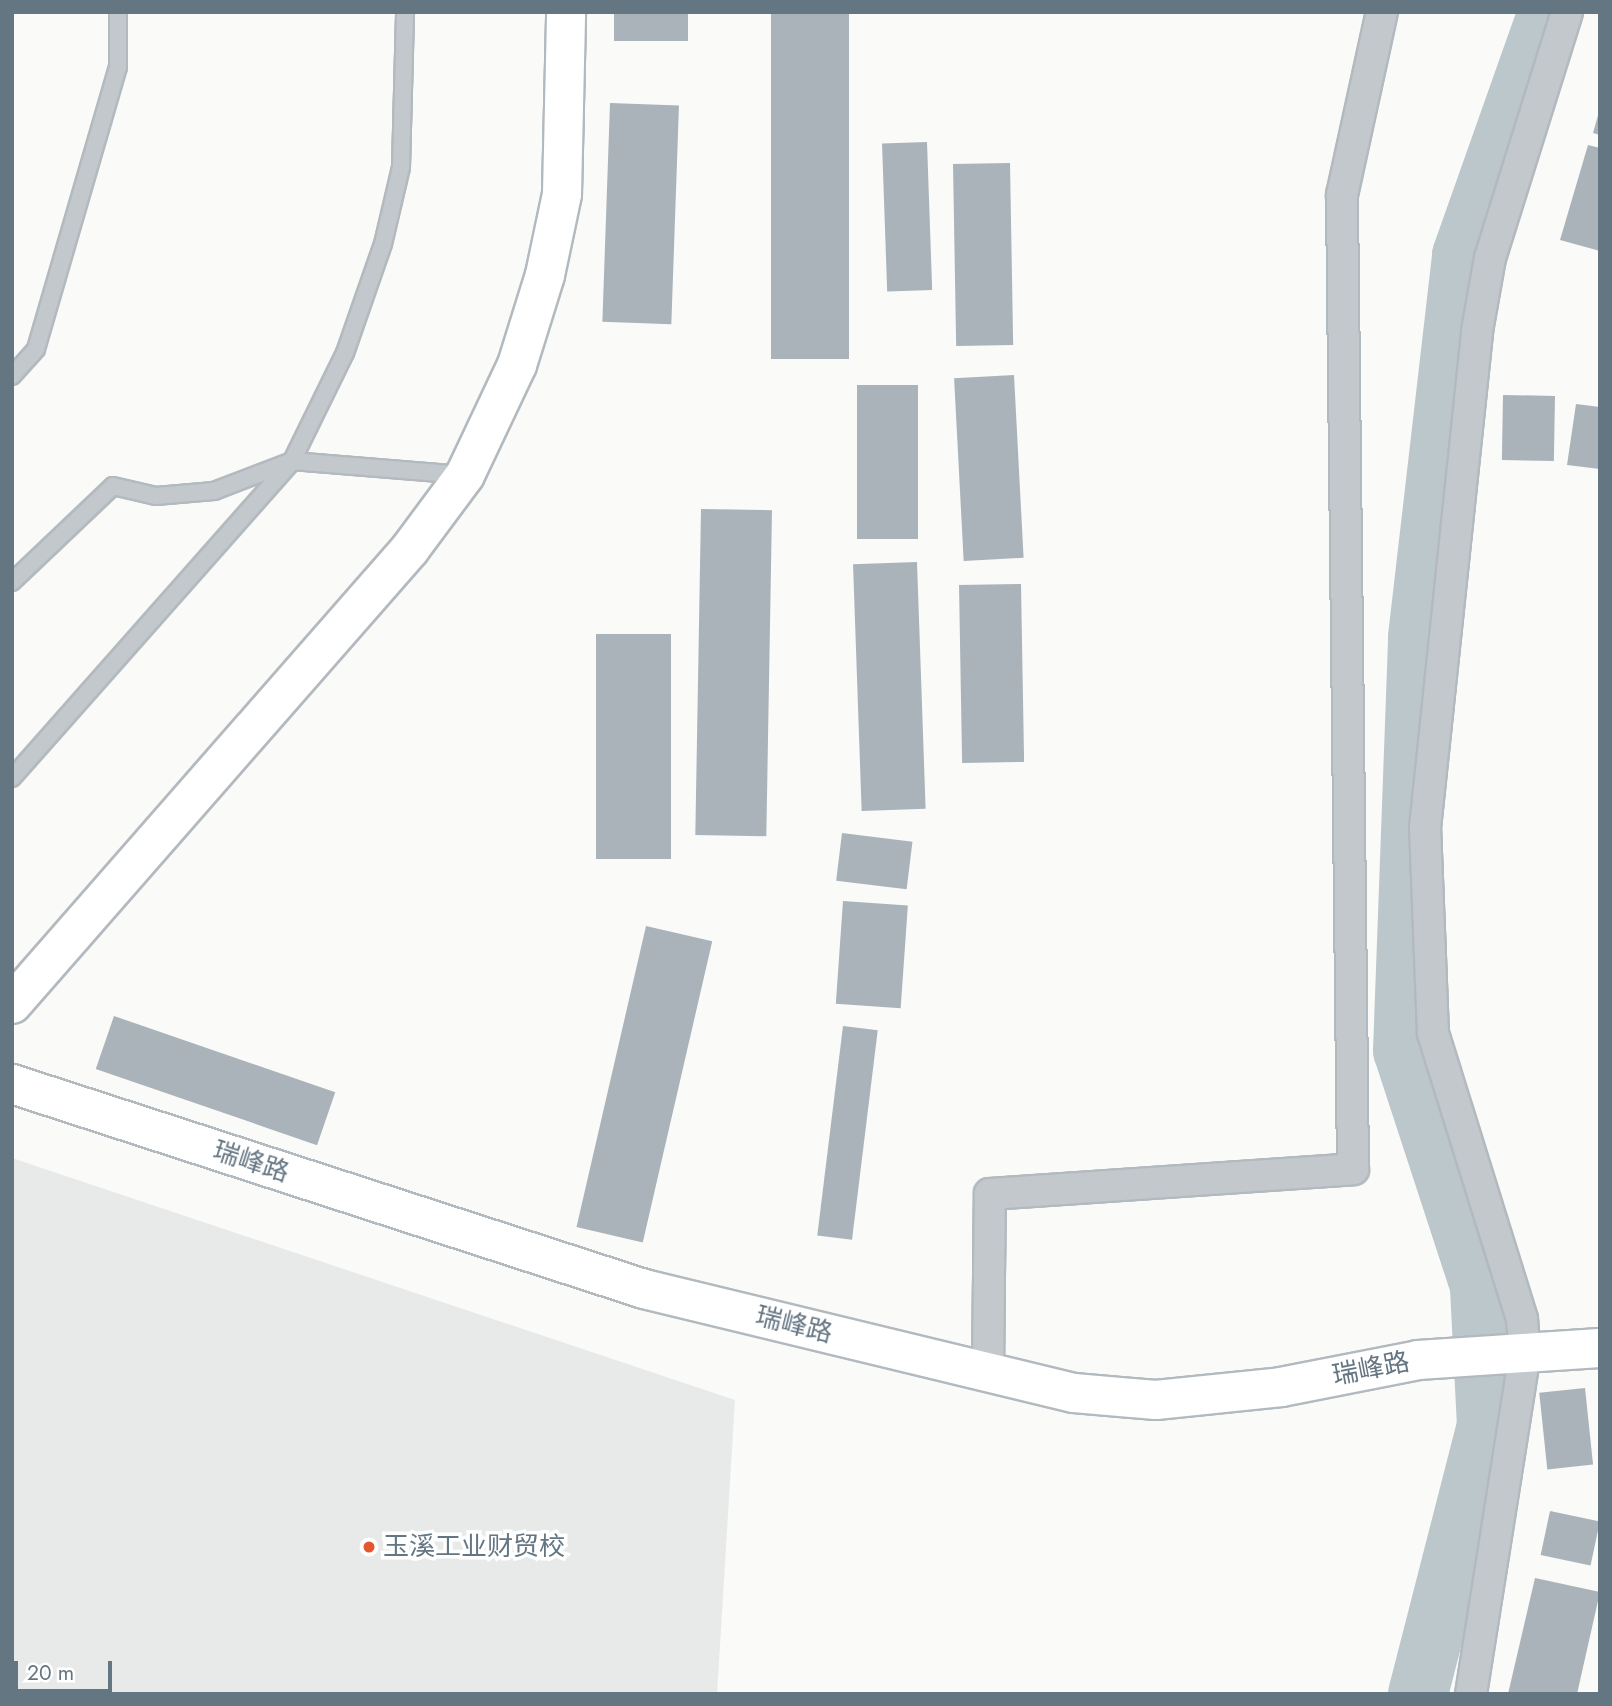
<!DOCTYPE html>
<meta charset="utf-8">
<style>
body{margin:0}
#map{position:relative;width:1612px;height:1706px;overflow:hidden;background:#fafaf8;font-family:Jost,"Noto Sans SC",sans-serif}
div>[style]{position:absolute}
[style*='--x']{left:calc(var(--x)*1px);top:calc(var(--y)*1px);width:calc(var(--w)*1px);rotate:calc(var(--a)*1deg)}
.built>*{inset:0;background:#e8e9e9}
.river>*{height:60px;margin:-30px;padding:0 30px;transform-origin:30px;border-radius:30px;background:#bbc7cb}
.building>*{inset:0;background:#aab3b9;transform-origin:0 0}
.roads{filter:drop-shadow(2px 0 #b3babf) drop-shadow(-2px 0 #b3babf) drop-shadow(0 2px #b3babf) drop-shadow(0 -2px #b3babf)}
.lane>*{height:16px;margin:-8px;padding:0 8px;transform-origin:8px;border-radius:8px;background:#c3c8cc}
.street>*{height:30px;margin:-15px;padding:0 15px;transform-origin:15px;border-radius:15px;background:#c3c8cc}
.secondary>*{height:38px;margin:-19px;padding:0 19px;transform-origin:19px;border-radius:19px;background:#fff}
.dots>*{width:19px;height:19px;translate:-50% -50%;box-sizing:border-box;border:4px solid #fff;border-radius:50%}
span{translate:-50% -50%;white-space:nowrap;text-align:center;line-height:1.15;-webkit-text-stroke:7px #fff;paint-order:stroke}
.street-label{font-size:26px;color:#657683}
.poi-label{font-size:26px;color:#657683}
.left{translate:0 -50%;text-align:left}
.frame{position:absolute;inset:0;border:14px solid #657683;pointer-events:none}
.scale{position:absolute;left:14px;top:1661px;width:98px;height:32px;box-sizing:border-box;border:4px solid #657683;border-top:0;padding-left:9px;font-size:21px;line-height:24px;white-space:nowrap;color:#657683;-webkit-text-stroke:5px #fff;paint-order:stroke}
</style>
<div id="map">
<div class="built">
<i style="clip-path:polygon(12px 1158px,735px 1400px,717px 1694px,12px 1694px)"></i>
</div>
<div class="river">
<i style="--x:1418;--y:1694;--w:277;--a:-75.6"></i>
<i style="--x:1487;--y:1426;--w:140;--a:-92.9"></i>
<i style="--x:1480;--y:1286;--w:247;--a:-108.1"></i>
<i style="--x:1403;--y:1051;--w:414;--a:-87.9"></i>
<i style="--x:1418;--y:637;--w:385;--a:-83.4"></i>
<i style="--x:1462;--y:255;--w:258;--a:-70.5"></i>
</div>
<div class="building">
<i style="left:614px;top:12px;width:74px;height:29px"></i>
<i style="left:771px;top:12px;width:78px;height:347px"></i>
<i style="left:610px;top:103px;width:69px;height:219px;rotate:2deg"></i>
<i style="clip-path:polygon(1599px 112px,1600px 112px,1600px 135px,1593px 133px)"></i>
<i style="left:927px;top:142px;width:148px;height:45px;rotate:88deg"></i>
<i style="clip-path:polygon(1588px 145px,1600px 148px,1600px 251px,1560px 240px)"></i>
<i style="left:1010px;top:163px;width:182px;height:57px;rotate:89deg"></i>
<i style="left:1014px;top:375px;width:183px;height:60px;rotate:87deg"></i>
<i style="left:857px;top:385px;width:61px;height:154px"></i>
<i style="left:1503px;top:395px;width:52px;height:65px;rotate:1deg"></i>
<i style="clip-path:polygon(1576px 404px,1600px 407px,1600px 469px,1567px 465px)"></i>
<i style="left:701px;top:509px;width:71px;height:326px;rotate:1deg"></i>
<i style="left:917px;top:562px;width:247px;height:64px;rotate:88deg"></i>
<i style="left:1021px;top:584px;width:178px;height:62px;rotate:89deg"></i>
<i style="left:596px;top:634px;width:75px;height:225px"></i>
<i style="left:842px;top:833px;width:71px;height:48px;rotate:7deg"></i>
<i style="left:843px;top:901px;width:65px;height:103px;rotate:4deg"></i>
<i style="left:646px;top:926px;width:68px;height:309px;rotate:13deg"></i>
<i style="left:114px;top:1016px;width:234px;height:56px;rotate:19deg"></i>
<i style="left:843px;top:1026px;width:35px;height:211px;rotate:7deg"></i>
<i style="left:1585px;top:1388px;width:77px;height:46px;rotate:84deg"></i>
<i style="left:1550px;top:1511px;width:51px;height:45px;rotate:12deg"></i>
<i style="clip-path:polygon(1535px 1578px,1600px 1592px,1577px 1694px,1508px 1694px)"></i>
</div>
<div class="roads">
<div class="lane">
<i style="--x:12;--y:376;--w:36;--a:-48"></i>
<i style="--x:36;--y:349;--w:294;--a:-73.8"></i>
<i style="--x:118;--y:67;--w:55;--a:-90"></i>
<i style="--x:12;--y:582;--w:139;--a:-43.5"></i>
<i style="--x:113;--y:486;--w:44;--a:13.1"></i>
<i style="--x:156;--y:496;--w:58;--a:-4.9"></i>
<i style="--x:214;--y:491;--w:84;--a:-21"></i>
<i style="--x:292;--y:461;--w:172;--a:4.7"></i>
<i style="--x:12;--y:778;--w:423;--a:-48.5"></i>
<i style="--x:292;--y:461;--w:120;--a:-63.9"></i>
<i style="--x:345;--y:353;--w:115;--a:-70.8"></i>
<i style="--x:383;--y:244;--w:79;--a:-76.8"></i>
<i style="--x:401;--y:167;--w:155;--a:-88.5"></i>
</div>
<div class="street">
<i style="--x:988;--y:1372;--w:178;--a:-89.4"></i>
<i style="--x:990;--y:1194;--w:364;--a:-3.9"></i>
<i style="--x:1353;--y:1169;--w:974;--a:-90.65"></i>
<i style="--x:1342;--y:195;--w:187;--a:-77.7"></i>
<i style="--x:1471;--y:1694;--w:344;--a:-81"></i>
<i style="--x:1525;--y:1354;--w:35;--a:-95"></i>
<i style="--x:1522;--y:1319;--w:299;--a:-107.3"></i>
<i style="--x:1433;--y:1034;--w:206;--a:-92.2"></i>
<i style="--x:1425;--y:828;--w:500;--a:-84"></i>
<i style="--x:1477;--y:331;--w:74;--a:-79.9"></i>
<i style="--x:1490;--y:258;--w:258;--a:-72.6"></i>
</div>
<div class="secondary">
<i style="--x:12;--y:1004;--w:605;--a:-48.82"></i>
<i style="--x:410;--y:549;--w:92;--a:-53.4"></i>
<i style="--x:465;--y:475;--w:122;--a:-64.7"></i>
<i style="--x:517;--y:365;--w:94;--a:-72.7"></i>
<i style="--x:545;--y:275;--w:83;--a:-78.1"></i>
<i style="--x:562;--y:194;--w:182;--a:-88.7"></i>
<i style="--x:12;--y:1084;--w:664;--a:17.97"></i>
<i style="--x:644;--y:1289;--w:442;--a:13.6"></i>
<i style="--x:1074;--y:1393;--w:82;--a:4.9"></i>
<i style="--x:1156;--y:1400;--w:126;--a:-5.9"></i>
<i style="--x:1281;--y:1387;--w:140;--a:-11.1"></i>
<i style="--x:1418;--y:1360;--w:182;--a:-3.8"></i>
</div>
</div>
<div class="dots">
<i style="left:369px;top:1547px;background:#e4572e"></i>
</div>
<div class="street-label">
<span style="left:251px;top:1162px;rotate:18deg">瑞峰路</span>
<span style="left:794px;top:1325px;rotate:14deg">瑞峰路</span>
<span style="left:1371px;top:1369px;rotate:-11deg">瑞峰路</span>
</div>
<div class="poi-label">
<span class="left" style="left:383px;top:1547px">玉溪工业财贸校</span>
</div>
<div class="frame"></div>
<div class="scale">20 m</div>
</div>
